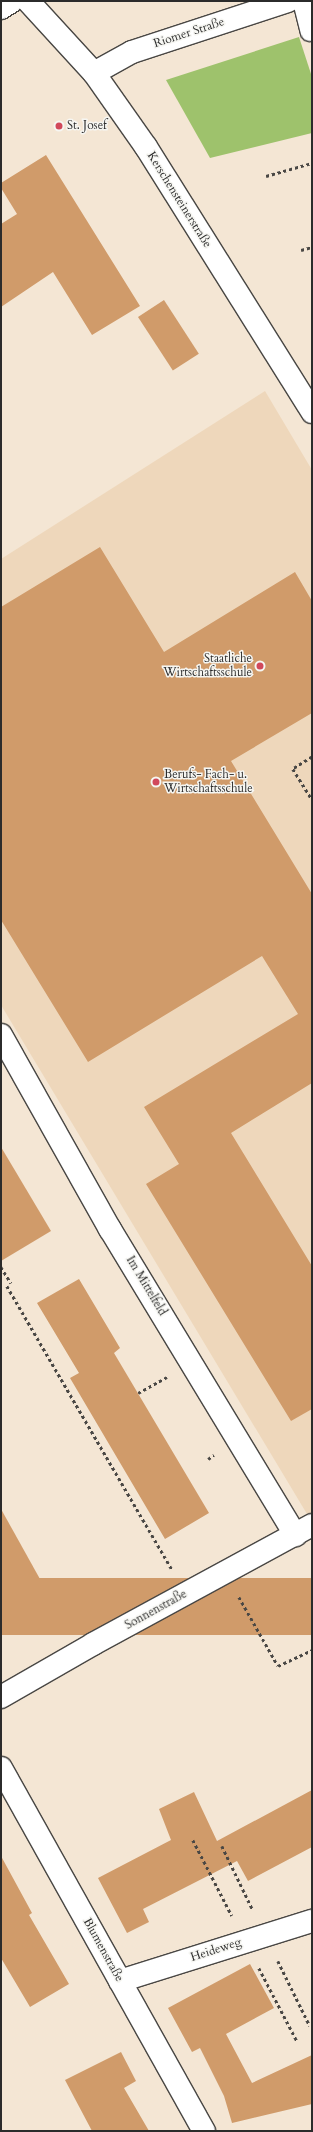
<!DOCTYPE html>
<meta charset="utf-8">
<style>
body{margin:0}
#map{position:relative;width:313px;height:2132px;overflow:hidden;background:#f4e6d4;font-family:Cardo,serif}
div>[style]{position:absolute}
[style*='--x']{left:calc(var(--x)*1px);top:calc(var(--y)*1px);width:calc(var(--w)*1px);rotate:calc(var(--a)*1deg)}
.built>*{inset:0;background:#eed7bb}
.green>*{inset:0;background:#9ec26c}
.building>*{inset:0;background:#d09b6a;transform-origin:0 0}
.path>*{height:2.5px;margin-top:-1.25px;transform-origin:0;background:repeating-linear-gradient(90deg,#494744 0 3px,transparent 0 6px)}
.roads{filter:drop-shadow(1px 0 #494744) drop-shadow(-1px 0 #494744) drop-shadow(0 1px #494744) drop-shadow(0 -1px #494744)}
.service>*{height:18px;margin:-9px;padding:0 9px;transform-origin:9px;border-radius:9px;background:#fff}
.minor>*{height:22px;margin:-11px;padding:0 11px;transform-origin:11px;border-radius:11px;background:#fff}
.tertiary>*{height:22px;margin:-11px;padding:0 11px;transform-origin:11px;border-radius:11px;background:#fff}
.dots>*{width:11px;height:11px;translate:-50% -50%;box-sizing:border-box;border:2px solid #f6f6f2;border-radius:50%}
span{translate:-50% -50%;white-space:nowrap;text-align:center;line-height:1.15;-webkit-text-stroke:3px #f6f6f2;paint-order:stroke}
.street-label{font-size:12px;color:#2b2b2b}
.poi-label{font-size:12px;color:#2b2b2b}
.left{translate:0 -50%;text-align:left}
.right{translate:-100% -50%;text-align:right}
.frame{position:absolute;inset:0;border:2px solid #2b2b2b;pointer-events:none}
</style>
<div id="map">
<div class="built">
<i style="clip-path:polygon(265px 391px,312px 470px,312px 1517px,310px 1519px,1px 1005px,1px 559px)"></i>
</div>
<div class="green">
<i style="clip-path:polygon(299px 37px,312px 77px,312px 133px,210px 158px,166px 80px)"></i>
</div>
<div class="building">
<i style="clip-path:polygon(46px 155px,140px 306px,92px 335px,53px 272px,1px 307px,1px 224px,17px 214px,1px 188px,1px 183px)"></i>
<i style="left:164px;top:300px;width:64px;height:31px;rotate:57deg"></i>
<i style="clip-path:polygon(100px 547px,164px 652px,295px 572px,312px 601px,312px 713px,231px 761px,312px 894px,312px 1083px,231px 1133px,312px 1266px,312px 1409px,291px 1421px,146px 1184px,179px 1164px,144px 1107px,298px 1014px,262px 956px,88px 1062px,1px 920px,1px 607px)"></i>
<i style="clip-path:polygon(1px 1147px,51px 1231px,1px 1261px)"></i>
<i style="clip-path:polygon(79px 1279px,120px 1348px,114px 1353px,209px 1513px,165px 1539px,70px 1378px,79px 1373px,37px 1303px)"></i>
<i style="clip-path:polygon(1px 1509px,55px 1606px,13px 1629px,1px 1609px)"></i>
<i style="left:312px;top:1578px;width:57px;height:312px;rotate:90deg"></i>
<i style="clip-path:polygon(312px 1790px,312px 1847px,248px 1881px,237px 1861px,143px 1909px,149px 1922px,127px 1933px,98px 1878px,171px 1840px,159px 1809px,194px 1792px,217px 1841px)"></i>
<i style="clip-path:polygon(1px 1856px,32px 1913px,29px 1915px,69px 1984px,30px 2007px,1px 1958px)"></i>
<i style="clip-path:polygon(250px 1964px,274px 2008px,226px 2034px,252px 2083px,312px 2055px,312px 2104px,232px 2123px,224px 2096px,200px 2048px,192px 2052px,168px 2008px)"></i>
<i style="clip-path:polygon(121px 2052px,136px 2081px,124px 2088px,149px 2131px,92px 2131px,65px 2080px)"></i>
</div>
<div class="path">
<i style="--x:266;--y:176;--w:48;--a:-15.8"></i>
<i style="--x:301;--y:250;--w:11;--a:-15"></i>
<i style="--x:312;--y:757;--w:22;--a:148"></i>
<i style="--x:293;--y:769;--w:36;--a:58"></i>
<i style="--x:1;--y:1267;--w:19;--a:58"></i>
<i style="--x:7;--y:1286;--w:328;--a:59.8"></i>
<i style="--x:138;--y:1393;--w:33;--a:-29"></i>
<i style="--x:208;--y:1459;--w:7;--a:-34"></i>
<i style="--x:239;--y:1597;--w:79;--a:60.5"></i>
<i style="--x:278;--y:1666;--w:38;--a:-25"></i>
<i style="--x:193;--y:1840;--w:85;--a:62.8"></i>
<i style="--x:222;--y:1846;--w:71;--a:64.2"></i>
<i style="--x:278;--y:1961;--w:72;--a:63.8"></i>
<i style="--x:259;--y:1968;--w:82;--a:62.5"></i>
</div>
<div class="roads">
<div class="service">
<i style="--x:302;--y:1;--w:32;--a:76"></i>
</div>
<div class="minor">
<i style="--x:1;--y:8;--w:13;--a:-32"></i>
<i style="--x:94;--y:73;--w:43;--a:-28.9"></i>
<i style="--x:132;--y:52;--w:164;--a:-18.1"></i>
<i style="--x:1;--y:1035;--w:223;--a:60.7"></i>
<i style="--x:110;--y:1229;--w:358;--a:58.8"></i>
<i style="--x:1;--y:1697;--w:106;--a:-29.9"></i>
<i style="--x:93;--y:1644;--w:249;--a:-28.5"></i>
<i style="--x:1;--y:1768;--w:416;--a:60.8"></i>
<i style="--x:120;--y:1981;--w:201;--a:-17.4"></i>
</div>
<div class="tertiary">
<i style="--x:28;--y:1;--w:98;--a:47.5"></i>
<i style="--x:94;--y:73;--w:90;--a:54.9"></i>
<i style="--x:146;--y:147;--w:313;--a:57.9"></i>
</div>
</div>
<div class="dots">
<i style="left:59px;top:126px;background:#d1495b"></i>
<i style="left:260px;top:666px;background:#d1495b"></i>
<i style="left:156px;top:782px;background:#d1495b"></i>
</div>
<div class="street-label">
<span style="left:189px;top:33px;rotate:-18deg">Riomer Straße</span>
<span style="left:179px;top:200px;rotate:58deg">Kerschensteinerstraße</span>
<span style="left:146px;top:1286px;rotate:59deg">Im Mittelfeld</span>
<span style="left:156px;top:1610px;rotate:-29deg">Sonnenstraße</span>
<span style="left:103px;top:1950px;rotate:61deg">Blumenstraße</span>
<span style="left:216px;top:1950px;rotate:-18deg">Heideweg</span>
</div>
<div class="poi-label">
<span class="left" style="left:67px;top:126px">St. Josef</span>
<span class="right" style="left:252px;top:666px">Staatliche<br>Wirtschaftsschule</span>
<span class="left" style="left:164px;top:782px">Berufs- Fach- u.<br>Wirtschaftsschule</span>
</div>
<div class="frame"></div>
</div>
